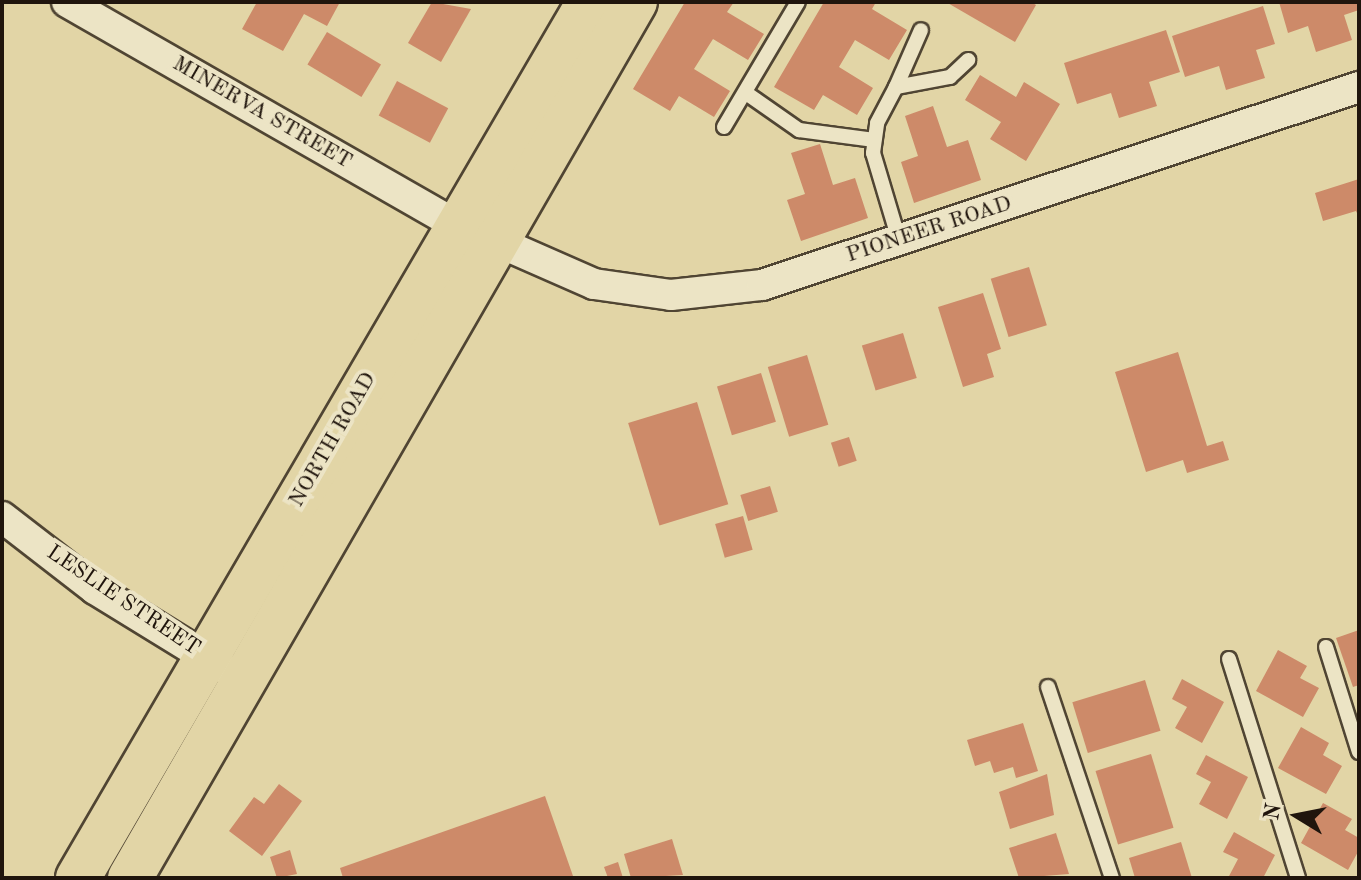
<!DOCTYPE html>
<style>
body{margin:0}
#map{position:relative;width:1361px;height:880px;overflow:hidden;background:#e2d5a6;font-family:"Old Standard TT",serif}
div>[style]{position:absolute}
[style*='--x']{left:calc(var(--x)*1px);top:calc(var(--y)*1px);width:calc(var(--w)*1px);rotate:calc(var(--a)*1deg)}
.building>*{inset:0;background:#cd8a69;transform-origin:0 0}
.roads{filter:drop-shadow(2px 0 #504533) drop-shadow(-2px 0 #504533) drop-shadow(0 2px #504533) drop-shadow(0 -2px #504533)}
.lane>*{height:14px;margin:-7px;padding:0 7px;transform-origin:7px;border-radius:7px;background:#ece4c5}
.street>*{height:30px;margin:-15px;padding:0 15px;transform-origin:15px;border-radius:15px;background:#ece4c5}
.primary>*{height:44px;margin:-22px;padding:0 22px;transform-origin:22px;border-radius:22px;background:#e2d5a6}
span{translate:-50% -50%;white-space:nowrap;text-align:center;line-height:1.15;-webkit-text-stroke:8px #ece4c5;paint-order:stroke}
.street-label{font-size:22px;color:#20150d}
.frame{position:absolute;inset:0;border:4px solid #20150d;pointer-events:none}
.north{position:absolute;left:1257px;top:776px;width:80px;height:80px;-webkit-text-stroke:6px #ece4c5;paint-order:stroke;rotate:280deg;font-size:22px;font-weight:700;line-height:32px;text-align:center;color:#20150d}
.north::after{content:'';display:block;margin:auto;width:28px;height:36px;background:#20150d;clip-path:polygon(50% 0,100% 100%,50% 72%,0 100%)}
</style>
<div id="map">
<div class="building">
<i style="clip-path:polygon(257px 2px,340px 2px,327px 26px,304px 14px,283px 51px,242px 29px)"></i>
<i style="clip-path:polygon(432px 2px,471px 9px,441px 62px,408px 43px)"></i>
<i style="clip-path:polygon(685px 2px,734px 2px,727px 12px,764px 34px,748px 60px,713px 39px,694px 69px,730px 91px,714px 117px,679px 96px,670px 111px,633px 89px)"></i>
<i style="clip-path:polygon(824px 2px,876px 2px,872px 9px,907px 30px,889px 60px,855px 40px,839px 67px,873px 88px,857px 115px,823px 95px,814px 110px,774px 87px)"></i>
<i style="clip-path:polygon(946px 2px,1031px 2px,1036px 5px,1015px 42px)"></i>
<i style="clip-path:polygon(1279px 2px,1359px 2px,1359px 10px,1344px 15px,1352px 40px,1316px 52px,1308px 26px,1288px 33px)"></i>
<i style="clip-path:polygon(1263px 6px,1275px 44px,1256px 50px,1265px 78px,1226px 90px,1219px 66px,1185px 77px,1172px 36px)"></i>
<i style="clip-path:polygon(1166px 30px,1180px 72px,1149px 82px,1157px 106px,1119px 118px,1111px 93px,1077px 104px,1064px 63px)"></i>
<i style="left:327px;top:32px;width:63px;height:38px;rotate:31deg"></i>
<i style="clip-path:polygon(980px 75px,1016px 97px,1024px 82px,1060px 104px,1026px 161px,990px 139px,1001px 122px,965px 100px)"></i>
<i style="left:397px;top:81px;width:58px;height:39px;rotate:28deg"></i>
<i style="clip-path:polygon(933px 106px,947px 147px,968px 140px,981px 180px,914px 203px,901px 162px,918px 156px,905px 116px)"></i>
<i style="clip-path:polygon(820px 144px,833px 185px,855px 178px,868px 218px,801px 241px,787px 200px,805px 194px,791px 153px)"></i>
<i style="clip-path:polygon(1359px 179px,1359px 217px,1356px 211px,1323px 221px,1315px 193px)"></i>
<i style="left:1029px;top:267px;width:61px;height:40px;rotate:73deg"></i>
<i style="clip-path:polygon(983px 293px,1001px 349px,987px 354px,994px 377px,963px 387px,938px 307px)"></i>
<i style="left:903px;top:333px;width:47px;height:43px;rotate:73deg"></i>
<i style="clip-path:polygon(1178px 352px,1207px 446px,1223px 441px,1229px 460px,1187px 473px,1183px 460px,1146px 472px,1115px 372px)"></i>
<i style="left:807px;top:355px;width:73px;height:41px;rotate:73deg"></i>
<i style="left:761px;top:373px;width:51px;height:46px;rotate:73deg"></i>
<i style="left:697px;top:402px;width:107px;height:72px;rotate:73deg"></i>
<i style="left:849px;top:437px;width:25px;height:19px;rotate:72deg"></i>
<i style="left:770px;top:486px;width:27px;height:31px;rotate:73deg"></i>
<i style="left:743px;top:516px;width:35px;height:29px;rotate:74deg"></i>
<i style="clip-path:polygon(1359px 630px,1359px 685px,1353px 687px,1336px 638px)"></i>
<i style="clip-path:polygon(1278px 650px,1307px 666px,1300px 678px,1319px 688px,1303px 717px,1256px 691px)"></i>
<i style="clip-path:polygon(1182px 679px,1224px 702px,1202px 743px,1175px 728px,1187px 707px,1172px 699px)"></i>
<i style="left:1145px;top:680px;width:53px;height:76px;rotate:73deg"></i>
<i style="clip-path:polygon(1023px 723px,1038px 771px,1016px 778px,1013px 767px,994px 773px,990px 761px,975px 766px,967px 740px)"></i>
<i style="clip-path:polygon(1301px 727px,1329px 743px,1323px 755px,1342px 766px,1326px 794px,1278px 768px)"></i>
<i style="left:1151px;top:754px;width:77px;height:58px;rotate:73deg"></i>
<i style="clip-path:polygon(1206px 755px,1248px 777px,1227px 819px,1199px 804px,1211px 782px,1196px 774px)"></i>
<i style="clip-path:polygon(1047px 774px,1054px 815px,1010px 829px,999px 792px)"></i>
<i style="clip-path:polygon(279px 784px,302px 801px,262px 856px,229px 831px,254px 797px,264px 804px)"></i>
<i style="clip-path:polygon(545px 796px,573px 876px,343px 878px,340px 868px)"></i>
<i style="clip-path:polygon(1323px 803px,1352px 819px,1345px 830px,1359px 838px,1359px 850px,1348px 870px,1301px 843px)"></i>
<i style="clip-path:polygon(1234px 832px,1275px 855px,1263px 878px,1228px 878px,1238px 859px,1223px 852px)"></i>
<i style="clip-path:polygon(1056px 833px,1069px 874px,1019px 878px,1009px 848px)"></i>
<i style="clip-path:polygon(672px 839px,683px 875px,631px 878px,624px 854px)"></i>
<i style="clip-path:polygon(1181px 842px,1192px 878px,1135px 878px,1129px 858px)"></i>
<i style="clip-path:polygon(290px 850px,297px 874px,277px 878px,270px 857px)"></i>
<i style="clip-path:polygon(618px 862px,623px 878px,608px 878px,604px 867px)"></i>
</div>
<div class="roads">
<div class="lane">
<i style="--x:896;--y:87;--w:62;--a:-66.3"></i>
<i style="--x:746;--y:93;--w:65;--a:34.9"></i>
<i style="--x:799;--y:130;--w:76;--a:7.6"></i>
<i style="--x:724;--y:127;--w:145;--a:-59.4"></i>
<i style="--x:899;--y:240;--w:91;--a:-106.6"></i>
<i style="--x:873;--y:153;--w:30;--a:-82"></i>
<i style="--x:877;--y:123;--w:41;--a:-62.2"></i>
<i style="--x:896;--y:87;--w:55;--a:-10.5"></i>
<i style="--x:950;--y:77;--w:25;--a:-43"></i>
<i style="--x:1326;--y:647;--w:110;--a:72.6"></i>
<i style="--x:1229;--y:659;--w:230;--a:72.5"></i>
<i style="--x:1048;--y:687;--w:201;--a:71.5"></i>
</div>
<div class="street">
<i style="--x:67;--y:2;--w:449;--a:29.8"></i>
<i style="--x:496;--y:241;--w:107;--a:23.7"></i>
<i style="--x:594;--y:284;--w:78;--a:8.1"></i>
<i style="--x:671;--y:295;--w:92;--a:-6.3"></i>
<i style="--x:762;--y:285;--w:629;--a:-18.35"></i>
<i style="--x:2;--y:517;--w:118;--a:37.7"></i>
<i style="--x:95;--y:589;--w:149;--a:31.6"></i>
</div>
<div class="primary">
<i style="--x:78;--y:878;--w:1014;--a:-59.74"></i>
<i style="--x:130;--y:878;--w:1011;--a:-60.04"></i>
</div>
</div>
<div class="street-label">
<span style="left:262px;top:113px;rotate:30deg">MINERVA STREET</span>
<span style="left:929px;top:230px;rotate:-18deg">PIONEER ROAD</span>
<span style="left:333px;top:440px;rotate:-60deg">NORTH ROAD</span>
<span style="left:123px;top:601px;rotate:34deg">LESLIE STREET</span>
</div>
<div class="frame"></div>
<div class="north">N</div>
</div>
